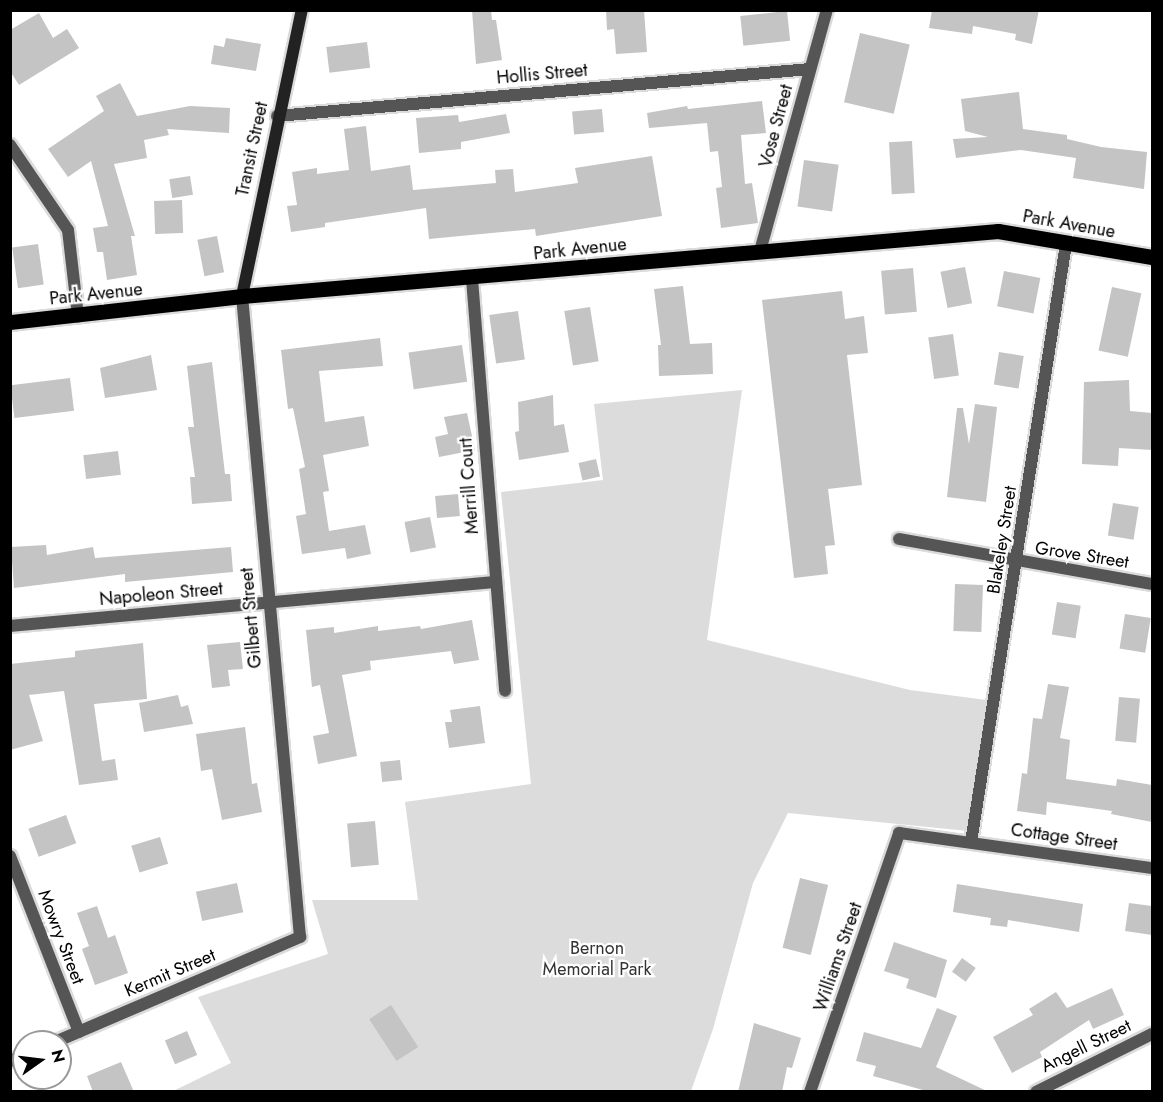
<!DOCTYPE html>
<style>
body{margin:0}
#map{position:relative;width:1163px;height:1102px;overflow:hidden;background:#fff;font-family:Jost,sans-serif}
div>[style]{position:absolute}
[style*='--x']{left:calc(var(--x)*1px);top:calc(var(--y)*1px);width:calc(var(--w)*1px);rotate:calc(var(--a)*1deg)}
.green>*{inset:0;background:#dcdcdc}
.building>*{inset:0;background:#c4c4c4;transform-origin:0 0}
.roads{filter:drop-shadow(2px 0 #dbdbdb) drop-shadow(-2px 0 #dbdbdb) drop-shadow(0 2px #dbdbdb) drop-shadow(0 -2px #dbdbdb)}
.street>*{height:12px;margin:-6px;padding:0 6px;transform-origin:6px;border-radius:6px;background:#555}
.secondary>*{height:12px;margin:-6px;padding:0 6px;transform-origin:6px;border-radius:6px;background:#222}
.primary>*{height:15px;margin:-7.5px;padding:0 7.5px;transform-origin:7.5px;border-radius:7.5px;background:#000}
span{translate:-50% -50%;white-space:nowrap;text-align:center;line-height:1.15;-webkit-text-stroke:4.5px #fff;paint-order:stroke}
.street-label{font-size:18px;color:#000}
.park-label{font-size:18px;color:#333}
.frame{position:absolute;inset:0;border:12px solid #000;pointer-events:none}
.north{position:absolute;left:12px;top:1030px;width:60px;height:60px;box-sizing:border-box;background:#fff;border:2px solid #999;border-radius:50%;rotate:76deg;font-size:16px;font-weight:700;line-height:24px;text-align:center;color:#000}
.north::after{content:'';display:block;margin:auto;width:21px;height:27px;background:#000;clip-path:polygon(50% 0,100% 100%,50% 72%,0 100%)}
</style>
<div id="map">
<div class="green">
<i style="clip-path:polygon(742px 390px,707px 640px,910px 690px,994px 701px,968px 831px,788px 813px,753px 883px,713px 1029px,691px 1091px,171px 1092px,231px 1063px,198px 997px,328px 954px,312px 900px,418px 900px,405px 802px,531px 784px,501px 492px,603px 480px,594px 404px)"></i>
</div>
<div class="building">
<i style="clip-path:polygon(472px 10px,491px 10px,492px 20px,496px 20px,502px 60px,476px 64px)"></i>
<i style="clip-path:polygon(606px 10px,644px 10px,647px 52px,616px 54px,614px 29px,607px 30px)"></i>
<i style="clip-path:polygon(932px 10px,1039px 10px,1032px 44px,1015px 40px,1016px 34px,973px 26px,972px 34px,929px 28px)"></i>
<i style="left:787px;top:11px;width:30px;height:47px;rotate:84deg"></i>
<i style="clip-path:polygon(39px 13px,53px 38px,67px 29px,79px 48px,19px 85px,10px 71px,10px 30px)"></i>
<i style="left:860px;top:33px;width:51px;height:71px;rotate:13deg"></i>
<i style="clip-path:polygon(226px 38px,261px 44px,256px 71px,211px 64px,214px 45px,224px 47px)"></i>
<i style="left:367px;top:42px;width:26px;height:41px;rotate:83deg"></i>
<i style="clip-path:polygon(120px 83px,137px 116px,190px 106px,230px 108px,229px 133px,167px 129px,169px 135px,144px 140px,147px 158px,114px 164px,135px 236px,131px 236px,137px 275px,107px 280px,103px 252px,97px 252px,93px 228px,108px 226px,91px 161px,68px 177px,48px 149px,104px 111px,96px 96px)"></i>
<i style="clip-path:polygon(1019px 92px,1023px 129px,1067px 135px,1067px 139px,1101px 147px,1147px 152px,1144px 189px,1073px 178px,1076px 158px,1021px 150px,956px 158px,953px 139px,988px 137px,965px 131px,961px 99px)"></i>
<i style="clip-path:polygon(762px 101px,766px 133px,741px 135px,745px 184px,752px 183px,758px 223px,721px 228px,716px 188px,722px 187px,718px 151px,710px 152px,707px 123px,649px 128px,647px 113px,687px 106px,688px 109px)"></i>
<i style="left:602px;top:109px;width:23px;height:30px;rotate:85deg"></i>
<i style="clip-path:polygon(506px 114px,510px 133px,461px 142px,461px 149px,419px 153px,416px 118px,458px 115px,459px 122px)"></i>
<i style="clip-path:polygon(366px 126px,371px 171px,410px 165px,413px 190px,496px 183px,495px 170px,513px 169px,515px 192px,578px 183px,575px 168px,652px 156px,662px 216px,536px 236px,535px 229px,429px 239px,426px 208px,325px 223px,325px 227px,291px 232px,287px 206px,297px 205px,292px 172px,317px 168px,317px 174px,349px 170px,344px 129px)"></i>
<i style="left:912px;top:141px;width:52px;height:23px;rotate:87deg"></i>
<i style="left:804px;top:160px;width:35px;height:47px;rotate:8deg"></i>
<i style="left:190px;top:176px;width:19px;height:21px;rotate:81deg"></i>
<i style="left:182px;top:200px;width:33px;height:28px;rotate:88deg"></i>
<i style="left:217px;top:236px;width:37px;height:20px;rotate:79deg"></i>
<i style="left:38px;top:244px;width:41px;height:26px;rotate:82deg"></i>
<i style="left:965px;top:267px;width:37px;height:25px;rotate:79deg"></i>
<i style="left:913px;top:268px;width:44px;height:32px;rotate:85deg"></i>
<i style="left:1004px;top:271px;width:37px;height:36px;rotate:11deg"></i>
<i style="clip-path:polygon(683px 286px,690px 344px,712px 343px,713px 374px,659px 376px,658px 345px,661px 345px,654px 289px)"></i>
<i style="left:1112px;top:287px;width:30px;height:65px;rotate:12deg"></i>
<i style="clip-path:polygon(842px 291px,845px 319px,864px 316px,868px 353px,847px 355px,862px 485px,828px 489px,835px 545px,825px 546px,828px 574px,794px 578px,762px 300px)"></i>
<i style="left:590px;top:307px;width:55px;height:26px;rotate:81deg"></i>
<i style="left:518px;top:311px;width:49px;height:29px;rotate:82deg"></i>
<i style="left:953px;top:334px;width:42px;height:25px;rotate:82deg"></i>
<i style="clip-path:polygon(380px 338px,383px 366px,319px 371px,325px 422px,364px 416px,369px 446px,323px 455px,329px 491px,323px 492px,329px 531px,365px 525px,371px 554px,347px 559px,345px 548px,302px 554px,296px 516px,306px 514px,299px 469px,305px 467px,293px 408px,288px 409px,281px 350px)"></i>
<i style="left:462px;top:345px;width:37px;height:54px;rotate:82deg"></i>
<i style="left:999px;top:352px;width:25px;height:33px;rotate:9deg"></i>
<i style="clip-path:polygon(151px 355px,157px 390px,105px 398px,100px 368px)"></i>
<i style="clip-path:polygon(212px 362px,225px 474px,230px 474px,232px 501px,192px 504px,190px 477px,195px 477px,188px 427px,194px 427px,187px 366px)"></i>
<i style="left:70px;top:378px;width:33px;height:60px;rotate:83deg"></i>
<i style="clip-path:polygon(1129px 380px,1130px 411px,1152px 413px,1152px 450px,1119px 448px,1118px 466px,1082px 464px,1084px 382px)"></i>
<i style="clip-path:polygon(553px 395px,554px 426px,564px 424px,569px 452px,519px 460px,515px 432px,519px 431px,518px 402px)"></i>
<i style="clip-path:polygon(975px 404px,997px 407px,986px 502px,947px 497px,957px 408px,963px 408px,969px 444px)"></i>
<i style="clip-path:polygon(467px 413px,475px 450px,439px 457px,435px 437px,448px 434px,444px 417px)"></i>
<i style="left:118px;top:451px;width:24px;height:35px;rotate:83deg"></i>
<i style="left:596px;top:459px;width:18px;height:18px;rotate:77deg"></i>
<i style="left:458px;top:494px;width:22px;height:23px;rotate:85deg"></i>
<i style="left:1113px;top:503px;width:26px;height:33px;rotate:9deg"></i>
<i style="left:430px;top:517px;width:31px;height:26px;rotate:79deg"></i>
<i style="clip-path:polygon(46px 545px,47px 555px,93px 547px,95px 558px,231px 547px,233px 572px,125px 582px,125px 574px,14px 588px,11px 547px)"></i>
<i style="left:955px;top:584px;width:28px;height:47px;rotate:2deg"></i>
<i style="left:1057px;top:602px;width:24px;height:33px;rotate:9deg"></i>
<i style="left:1125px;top:614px;width:26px;height:35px;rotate:9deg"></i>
<i style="clip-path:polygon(472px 620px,479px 660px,454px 664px,451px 651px,370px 661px,371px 670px,342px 675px,357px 756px,318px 764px,313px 736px,329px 733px,320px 685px,312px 687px,306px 630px,334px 627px,334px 633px,378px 626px,378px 631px,420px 626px,421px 629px)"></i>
<i style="clip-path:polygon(240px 642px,243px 669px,228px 670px,230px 686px,212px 688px,207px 645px)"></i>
<i style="clip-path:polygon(143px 643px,147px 699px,94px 704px,102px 761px,115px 759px,118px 780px,79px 785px,64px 691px,29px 695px,43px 741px,10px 750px,10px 664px,75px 657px,75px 651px)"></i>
<i style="clip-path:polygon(1048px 684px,1069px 687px,1060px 738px,1070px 740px,1066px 779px,1116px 786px,1117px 779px,1152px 785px,1152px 822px,1111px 814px,1112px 811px,1047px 802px,1046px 815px,1017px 811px,1022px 773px,1027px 774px,1033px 718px,1042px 719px)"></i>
<i style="clip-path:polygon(178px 695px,181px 707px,188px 705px,193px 724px,144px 732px,139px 703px)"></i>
<i style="left:1119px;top:697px;width:21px;height:44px;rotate:5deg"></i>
<i style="clip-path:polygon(480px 706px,485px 743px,449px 748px,445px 722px,452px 722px,450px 710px)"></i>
<i style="clip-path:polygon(245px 727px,252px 784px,257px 783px,262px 812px,222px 820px,212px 769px,201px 771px,196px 734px)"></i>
<i style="left:400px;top:760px;width:20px;height:20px;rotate:84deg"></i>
<i style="left:66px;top:815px;width:30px;height:40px;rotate:70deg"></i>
<i style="left:375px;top:821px;width:44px;height:28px;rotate:85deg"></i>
<i style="left:160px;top:837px;width:28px;height:30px;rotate:73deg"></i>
<i style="left:800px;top:878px;width:29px;height:72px;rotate:14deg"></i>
<i style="left:237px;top:883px;width:30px;height:42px;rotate:78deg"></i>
<i style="clip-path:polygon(957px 884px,1083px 904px,1079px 932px,1008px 920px,1007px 927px,990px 925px,991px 918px,953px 912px)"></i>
<i style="clip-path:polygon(1129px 903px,1152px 906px,1152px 935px,1125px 931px)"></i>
<i style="clip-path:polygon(97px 906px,108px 938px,115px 935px,128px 973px,95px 985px,82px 949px,89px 946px,77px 913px)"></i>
<i style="clip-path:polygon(894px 942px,947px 960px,936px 998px,906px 988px,909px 979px,884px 971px)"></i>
<i style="left:962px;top:958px;width:17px;height:17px;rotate:36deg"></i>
<i style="clip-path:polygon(1112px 988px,1124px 1015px,1093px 1029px,1089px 1020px,1040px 1052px,1042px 1057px,1012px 1073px,993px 1037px,1033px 1015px,1029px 1009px,1056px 992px,1067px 1008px)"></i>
<i style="left:391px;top:1005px;width:50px;height:26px;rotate:57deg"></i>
<i style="clip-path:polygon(937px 1008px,957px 1016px,936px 1067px,989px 1092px,930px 1092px,873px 1076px,876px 1066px,856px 1061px,864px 1032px,921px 1048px)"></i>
<i style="clip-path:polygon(754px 1023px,801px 1038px,792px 1068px,787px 1067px,782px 1092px,738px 1092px)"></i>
<i style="left:187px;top:1031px;width:26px;height:24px;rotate:67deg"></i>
<i style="clip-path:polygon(121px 1062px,134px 1092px,93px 1092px,87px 1076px)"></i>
</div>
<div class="roads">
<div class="street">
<i style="--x:277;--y:116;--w:535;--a:-5.04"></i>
<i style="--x:10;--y:145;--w:103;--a:55.7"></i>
<i style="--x:68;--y:230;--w:87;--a:83.4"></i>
<i style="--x:760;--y:251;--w:250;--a:-74.5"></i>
<i style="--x:472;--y:279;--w:413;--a:85.4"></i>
<i style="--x:899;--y:539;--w:257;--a:10.1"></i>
<i style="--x:10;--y:626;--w:486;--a:-5.2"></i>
<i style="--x:971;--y:842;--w:605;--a:-80.97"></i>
<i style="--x:10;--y:856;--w:189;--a:68.6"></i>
<i style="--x:55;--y:1042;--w:267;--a:-23.2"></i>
<i style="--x:300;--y:937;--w:644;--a:-95.17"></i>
<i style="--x:10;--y:1061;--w:15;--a:-23"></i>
<i style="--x:810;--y:1092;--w:274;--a:-71"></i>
<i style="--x:899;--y:833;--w:255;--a:7.9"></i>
<i style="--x:1036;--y:1092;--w:130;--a:-26.6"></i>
</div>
<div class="secondary">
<i style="--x:242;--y:296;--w:292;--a:-78.2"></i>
</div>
<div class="primary">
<i style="--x:10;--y:322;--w:233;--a:-6.4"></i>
<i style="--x:242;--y:296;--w:759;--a:-4.91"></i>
<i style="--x:998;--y:231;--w:156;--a:9.6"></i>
</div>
</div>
<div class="street-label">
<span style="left:542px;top:74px;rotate:-5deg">Hollis Street</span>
<span style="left:776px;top:126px;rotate:-75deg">Vose Street</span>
<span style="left:252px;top:149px;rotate:-78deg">Transit Street</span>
<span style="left:1069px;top:224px;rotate:10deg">Park Avenue</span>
<span style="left:580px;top:249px;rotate:-6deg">Park Avenue</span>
<span style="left:96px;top:294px;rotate:-6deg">Park Avenue</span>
<span style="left:469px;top:486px;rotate:-94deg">Merrill Court</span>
<span style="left:1002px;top:540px;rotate:-81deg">Blakeley Street</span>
<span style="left:1082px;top:555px;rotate:9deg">Grove Street</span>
<span style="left:161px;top:594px;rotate:-5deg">Napoleon Street</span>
<span style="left:251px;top:618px;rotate:-95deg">Gilbert Street</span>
<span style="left:1064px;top:837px;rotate:8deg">Cottage Street</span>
<span style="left:61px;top:937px;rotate:69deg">Mowry Street</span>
<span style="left:838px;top:957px;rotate:-71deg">Williams Street</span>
<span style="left:170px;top:973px;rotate:-23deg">Kermit Street</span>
<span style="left:1086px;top:1046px;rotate:-26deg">Angell Street</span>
</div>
<div class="park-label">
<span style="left:597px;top:959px">Bernon<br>Memorial Park</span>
</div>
<div class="frame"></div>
<div class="north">N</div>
</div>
